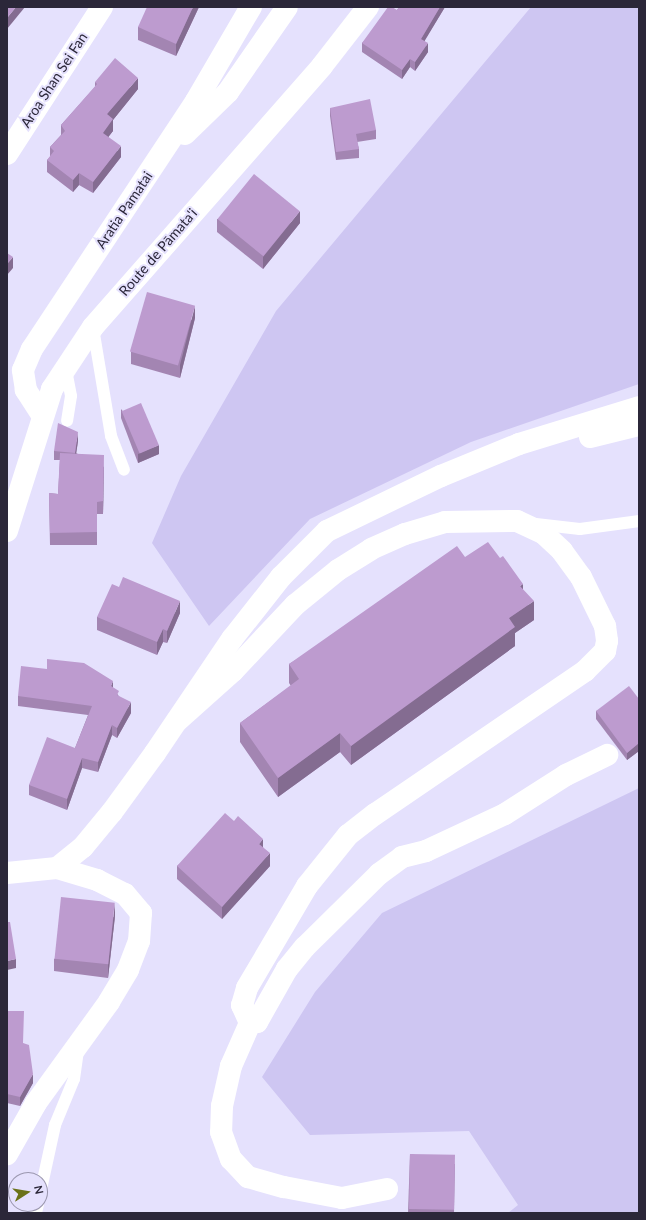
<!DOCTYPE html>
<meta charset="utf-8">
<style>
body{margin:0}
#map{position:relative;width:646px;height:1220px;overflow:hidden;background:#e5e1fd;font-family:Lato,sans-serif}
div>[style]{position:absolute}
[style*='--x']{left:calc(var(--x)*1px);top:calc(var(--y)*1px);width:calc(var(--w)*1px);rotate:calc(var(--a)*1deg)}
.green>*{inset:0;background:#cec6f2}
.lane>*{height:12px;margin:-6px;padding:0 6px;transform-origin:6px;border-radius:6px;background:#fff}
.street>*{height:22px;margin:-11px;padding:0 11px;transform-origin:11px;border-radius:11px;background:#fff}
.secondary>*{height:22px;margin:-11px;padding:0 11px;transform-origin:11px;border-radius:11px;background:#fff}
.wall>*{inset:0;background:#a385b2}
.shaded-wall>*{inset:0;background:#846c91}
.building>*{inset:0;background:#bd9bcf;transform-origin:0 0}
span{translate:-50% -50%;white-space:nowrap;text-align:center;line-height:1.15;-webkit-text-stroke:4px #e5e1fd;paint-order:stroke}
.street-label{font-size:14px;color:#2b2739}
.frame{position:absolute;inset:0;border:8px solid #2b2739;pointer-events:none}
.north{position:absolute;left:8px;top:1172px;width:40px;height:40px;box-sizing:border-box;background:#e5e1fd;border:1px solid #9b97af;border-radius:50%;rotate:78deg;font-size:11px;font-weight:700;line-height:16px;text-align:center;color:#2b2739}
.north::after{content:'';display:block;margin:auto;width:14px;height:18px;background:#6b7219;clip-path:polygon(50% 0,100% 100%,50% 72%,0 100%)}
</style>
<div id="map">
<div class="green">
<i style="clip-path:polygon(531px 7px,639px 7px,639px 384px,471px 442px,310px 519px,209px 626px,152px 543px,181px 476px,276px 311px)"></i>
<i style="clip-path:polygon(639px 788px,639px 1213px,508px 1213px,518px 1205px,469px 1131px,310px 1135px,262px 1077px,315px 992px,382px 913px)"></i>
</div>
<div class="lane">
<i style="--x:93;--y:328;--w:109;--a:80.5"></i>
<i style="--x:111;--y:436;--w:36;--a:69"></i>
<i style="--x:66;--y:370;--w:26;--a:79"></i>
<i style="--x:71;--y:396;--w:25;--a:99"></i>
<i style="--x:536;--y:524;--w:44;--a:6.5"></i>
<i style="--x:580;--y:529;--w:60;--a:-7.7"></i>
<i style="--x:40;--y:1194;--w:71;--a:-77.7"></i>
<i style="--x:55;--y:1125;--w:50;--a:-67.6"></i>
<i style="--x:74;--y:1079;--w:27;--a:-82"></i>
<i style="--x:36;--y:1213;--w:9;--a:-77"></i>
</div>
<div class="street">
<i style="--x:185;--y:134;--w:60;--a:-44.3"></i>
<i style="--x:228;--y:92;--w:103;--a:-55.2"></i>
<i style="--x:7;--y:154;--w:175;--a:-57.1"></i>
<i style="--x:42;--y:415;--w:30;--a:-123"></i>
<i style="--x:26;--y:390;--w:20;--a:-99"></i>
<i style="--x:23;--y:370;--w:23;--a:-67"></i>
<i style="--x:32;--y:349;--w:297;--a:-56.5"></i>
<i style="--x:196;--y:101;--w:109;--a:-59.7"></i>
<i style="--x:590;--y:437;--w:50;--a:-13.8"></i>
<i style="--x:177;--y:721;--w:75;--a:-41.8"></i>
<i style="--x:233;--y:671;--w:91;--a:-46.8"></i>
<i style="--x:295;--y:605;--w:55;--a:-39.1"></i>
<i style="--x:338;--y:570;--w:39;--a:-32"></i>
<i style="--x:371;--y:549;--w:37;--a:-24"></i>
<i style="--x:405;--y:534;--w:42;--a:-16.7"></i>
<i style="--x:445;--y:522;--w:72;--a:-0.8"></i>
<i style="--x:517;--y:521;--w:29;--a:25"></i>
<i style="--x:543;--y:533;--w:26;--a:43"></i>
<i style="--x:562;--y:551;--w:32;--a:54"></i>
<i style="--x:581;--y:577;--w:55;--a:63.9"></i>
<i style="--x:605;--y:626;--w:15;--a:82"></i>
<i style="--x:607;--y:641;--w:10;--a:101"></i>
<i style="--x:605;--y:651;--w:28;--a:135"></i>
<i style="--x:585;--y:671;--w:254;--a:145.7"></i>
<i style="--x:375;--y:814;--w:34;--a:142"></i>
<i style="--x:348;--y:835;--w:65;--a:128.8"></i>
<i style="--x:307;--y:886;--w:118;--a:120.5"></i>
<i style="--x:247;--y:988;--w:18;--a:106"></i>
<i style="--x:242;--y:1005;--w:20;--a:66"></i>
<i style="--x:250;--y:1023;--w:7;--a:-8"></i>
<i style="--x:257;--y:1022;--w:61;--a:-60.5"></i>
<i style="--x:287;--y:969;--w:28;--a:-51"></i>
<i style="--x:305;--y:947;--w:104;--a:-44.6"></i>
<i style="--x:379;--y:874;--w:29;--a:-36"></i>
<i style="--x:402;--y:857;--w:25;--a:-14"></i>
<i style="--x:426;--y:851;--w:87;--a:-25.1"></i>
<i style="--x:505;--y:814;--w:72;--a:-32.6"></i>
<i style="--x:566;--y:775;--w:46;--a:-26"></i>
<i style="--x:57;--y:868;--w:33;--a:-39"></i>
<i style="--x:83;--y:847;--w:45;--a:-50.4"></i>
<i style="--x:112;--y:812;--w:73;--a:-53.9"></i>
<i style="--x:155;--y:753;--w:138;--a:-56"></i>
<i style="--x:232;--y:639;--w:79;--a:-51.7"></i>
<i style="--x:281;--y:577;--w:65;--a:-45"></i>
<i style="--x:327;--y:531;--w:127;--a:-25.8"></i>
<i style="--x:441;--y:476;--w:84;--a:-22.3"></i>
<i style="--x:519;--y:444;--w:126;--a:-17.1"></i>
<i style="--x:7;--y:873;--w:50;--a:-5.7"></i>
<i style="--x:57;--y:868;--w:42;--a:16.7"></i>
<i style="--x:97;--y:880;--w:31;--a:27"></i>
<i style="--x:125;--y:894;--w:25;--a:50"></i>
<i style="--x:141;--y:913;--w:28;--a:94"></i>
<i style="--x:139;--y:941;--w:31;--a:111"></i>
<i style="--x:128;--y:970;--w:37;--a:121"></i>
<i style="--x:109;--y:1002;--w:125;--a:125.9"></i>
<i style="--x:36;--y:1103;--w:59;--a:119.6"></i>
<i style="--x:250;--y:1023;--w:47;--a:113.8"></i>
<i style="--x:231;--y:1066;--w:41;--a:102.7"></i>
<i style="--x:222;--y:1106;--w:26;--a:92"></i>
<i style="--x:221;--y:1132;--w:29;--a:70"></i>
<i style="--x:231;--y:1159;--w:25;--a:47"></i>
<i style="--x:248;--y:1177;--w:37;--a:16"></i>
<i style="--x:284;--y:1187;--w:59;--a:10.7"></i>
<i style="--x:342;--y:1198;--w:46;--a:-11.3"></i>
</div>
<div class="secondary">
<i style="--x:7;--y:531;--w:149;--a:-72.4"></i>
<i style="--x:52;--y:389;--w:74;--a:-56.5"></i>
<i style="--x:93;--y:327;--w:347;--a:-48.7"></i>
<i style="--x:322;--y:66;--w:75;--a:-52.1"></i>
</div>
<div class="wall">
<i style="clip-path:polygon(199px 7px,176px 56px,138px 40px,138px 27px)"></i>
<i style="clip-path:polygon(399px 7px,445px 7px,424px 41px,428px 52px,415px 71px,410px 67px,402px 79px,362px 52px,362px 43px,397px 10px)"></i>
<i style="clip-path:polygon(95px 82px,138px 89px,113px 120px,113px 131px,108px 137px,121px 157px,93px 193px,79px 185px,73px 192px,47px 172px,47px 160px,50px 157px,50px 147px,61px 135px,61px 125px,95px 87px)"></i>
<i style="clip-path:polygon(330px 108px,376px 130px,376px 139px,357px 142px,359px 149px,359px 158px,336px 160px,330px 116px)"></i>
<i style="clip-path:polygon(217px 219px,300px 223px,263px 269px,217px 232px)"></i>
<i style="clip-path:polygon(195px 318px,180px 378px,131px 364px,131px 352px)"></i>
<i style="clip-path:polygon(121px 409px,159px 454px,138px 463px,121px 418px)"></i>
<i style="clip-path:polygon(78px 441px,76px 453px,104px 467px,103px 514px,97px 514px,97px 545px,50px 545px,49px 493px,58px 494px,60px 460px,54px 460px,54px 451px)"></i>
<i style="clip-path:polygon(465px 557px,523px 590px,534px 620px,515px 633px,515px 646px,351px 765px,340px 752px,278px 797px,240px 742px,240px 723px,291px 686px,289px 683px,289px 664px)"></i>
<i style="clip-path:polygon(180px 613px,167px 643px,163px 642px,157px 655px,97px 630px,97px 617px)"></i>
<i style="clip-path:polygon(113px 688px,131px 713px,117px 738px,112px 735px,98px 772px,82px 768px,67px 810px,29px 795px,29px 785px,75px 748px,88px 715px,18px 706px,18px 696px)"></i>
<i style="clip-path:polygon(639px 699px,639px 751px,627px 760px,596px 719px,596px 711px)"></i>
<i style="clip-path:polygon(234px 821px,263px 847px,270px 866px,222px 919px,177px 879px,177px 866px)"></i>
<i style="clip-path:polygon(115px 916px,108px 978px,54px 971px,54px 959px)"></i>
<i style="clip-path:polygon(7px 1011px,23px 1043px,33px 1083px,20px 1106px,7px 1103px)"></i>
<i style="clip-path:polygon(410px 1154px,455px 1164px,454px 1213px,408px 1213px)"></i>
</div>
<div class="shaded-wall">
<i style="clip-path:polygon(16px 7px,25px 7px,7px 29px,7px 18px)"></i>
<i style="clip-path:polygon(193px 7px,199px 7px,176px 56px,176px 44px)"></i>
<i style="clip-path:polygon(440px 7px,445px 7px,421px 47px,421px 39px)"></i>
<i style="clip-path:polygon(428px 43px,428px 52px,415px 71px,415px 62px)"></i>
<i style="clip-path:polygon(410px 59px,410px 67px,402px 79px,402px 70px)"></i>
<i style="clip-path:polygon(138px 78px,138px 89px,113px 120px,113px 131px,103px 144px,103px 133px,107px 114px)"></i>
<i style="clip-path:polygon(121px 146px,121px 157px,93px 193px,93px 182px)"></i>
<i style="clip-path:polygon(79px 173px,79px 185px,73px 192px,73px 180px)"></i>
<i style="clip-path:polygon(300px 211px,300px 223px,263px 269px,263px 257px)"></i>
<i style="clip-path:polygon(13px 257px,13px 268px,7px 275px,7px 264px)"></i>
<i style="clip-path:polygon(195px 306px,195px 318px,180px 378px,180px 365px)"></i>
<i style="clip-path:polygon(78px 432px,78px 441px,75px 462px,75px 453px)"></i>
<i style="clip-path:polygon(159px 445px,159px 454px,138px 463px,138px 454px)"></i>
<i style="clip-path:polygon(104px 455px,104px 467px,103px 514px,103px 501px)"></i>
<i style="clip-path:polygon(523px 584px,523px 603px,520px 586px)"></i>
<i style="clip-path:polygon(180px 601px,180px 613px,167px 643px,167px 631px)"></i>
<i style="clip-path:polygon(534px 601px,534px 620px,515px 633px,515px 646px,351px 765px,351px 746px,509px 618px)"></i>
<i style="clip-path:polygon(163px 629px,163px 642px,157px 655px,157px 642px)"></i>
<i style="clip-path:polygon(113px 681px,113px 692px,111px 686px)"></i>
<i style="clip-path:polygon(131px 702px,131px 713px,117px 738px,117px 728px)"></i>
<i style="clip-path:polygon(112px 725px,112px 735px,98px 772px,98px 762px)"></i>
<i style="clip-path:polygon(340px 733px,340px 752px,278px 797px,278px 778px)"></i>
<i style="clip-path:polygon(639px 743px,639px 751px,627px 760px,627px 753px)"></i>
<i style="clip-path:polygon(82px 758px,82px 768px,67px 810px,67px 799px)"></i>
<i style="clip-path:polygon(263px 839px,263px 852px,259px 844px)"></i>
<i style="clip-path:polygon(270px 853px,270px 866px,222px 919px,222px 907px)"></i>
<i style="clip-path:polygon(115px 903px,115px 916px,108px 978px,108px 965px)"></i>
<i style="clip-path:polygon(16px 959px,16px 968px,7px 970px,7px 961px)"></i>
<i style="clip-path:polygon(33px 1074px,33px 1083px,20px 1106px,20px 1097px)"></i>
</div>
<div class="building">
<i style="clip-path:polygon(7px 7px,16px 7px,7px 18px)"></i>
<i style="clip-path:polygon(147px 7px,193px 7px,176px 44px,138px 27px)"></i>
<i style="clip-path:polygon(388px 7px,392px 7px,397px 10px,399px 7px,440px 7px,421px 39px,428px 43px,415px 62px,410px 59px,402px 70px,362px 43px)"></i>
<i style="clip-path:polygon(115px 58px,138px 78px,107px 114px,113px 119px,103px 133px,121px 146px,93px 182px,79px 173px,73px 180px,47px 160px,54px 151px,50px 147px,65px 131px,61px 125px,97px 84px,95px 82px)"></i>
<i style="clip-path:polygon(370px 99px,376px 130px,356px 134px,359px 149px,336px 152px,330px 108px)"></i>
<i style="left:254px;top:174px;width:59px;height:58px;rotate:39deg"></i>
<i style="clip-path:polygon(7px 253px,13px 257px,7px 264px)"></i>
<i style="left:147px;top:292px;width:50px;height:62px;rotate:16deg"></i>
<i style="left:141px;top:403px;width:46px;height:21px;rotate:67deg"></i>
<i style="clip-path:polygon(58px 423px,78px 432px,75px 453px,54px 451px)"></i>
<i style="clip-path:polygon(60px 453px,104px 455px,103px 501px,97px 502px,97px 532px,50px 533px,49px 493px,58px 494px)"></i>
<i style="clip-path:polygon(488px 542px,500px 558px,503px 556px,523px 584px,520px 586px,534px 601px,509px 618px,515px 627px,351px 746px,340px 733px,278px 778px,240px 723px,299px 679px,289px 664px,457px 546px,465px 557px)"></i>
<i style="clip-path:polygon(123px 577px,180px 601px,167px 631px,163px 629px,157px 642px,97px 617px,112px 584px,119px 587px)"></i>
<i style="clip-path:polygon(47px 659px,84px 663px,113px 681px,111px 686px,119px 691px,117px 695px,131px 702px,117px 728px,112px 725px,98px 762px,82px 758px,67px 799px,29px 785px,47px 737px,75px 748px,92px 706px,18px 696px,21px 666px,47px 669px)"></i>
<i style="clip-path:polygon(629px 686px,639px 699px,639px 743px,627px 753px,596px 711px)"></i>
<i style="clip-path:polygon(225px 813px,234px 821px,238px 816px,263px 839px,259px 844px,270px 853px,222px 907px,177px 866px)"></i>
<i style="left:61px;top:897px;width:54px;height:62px;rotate:6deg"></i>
<i style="clip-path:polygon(7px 922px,10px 922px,16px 959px,7px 961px)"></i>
<i style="clip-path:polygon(7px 1011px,24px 1011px,23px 1043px,29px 1045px,33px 1074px,20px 1097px,7px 1094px)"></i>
<i style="left:410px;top:1154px;width:45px;height:55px;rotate:1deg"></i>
</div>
<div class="street-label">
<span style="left:54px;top:80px;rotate:-57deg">Aroa Shan Sei Fan</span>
<span style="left:124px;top:210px;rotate:-56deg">Aratia Pamatai</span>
<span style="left:158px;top:252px;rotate:-49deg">Route de Pāmata'i</span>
</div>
<div class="frame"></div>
<div class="north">N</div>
</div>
